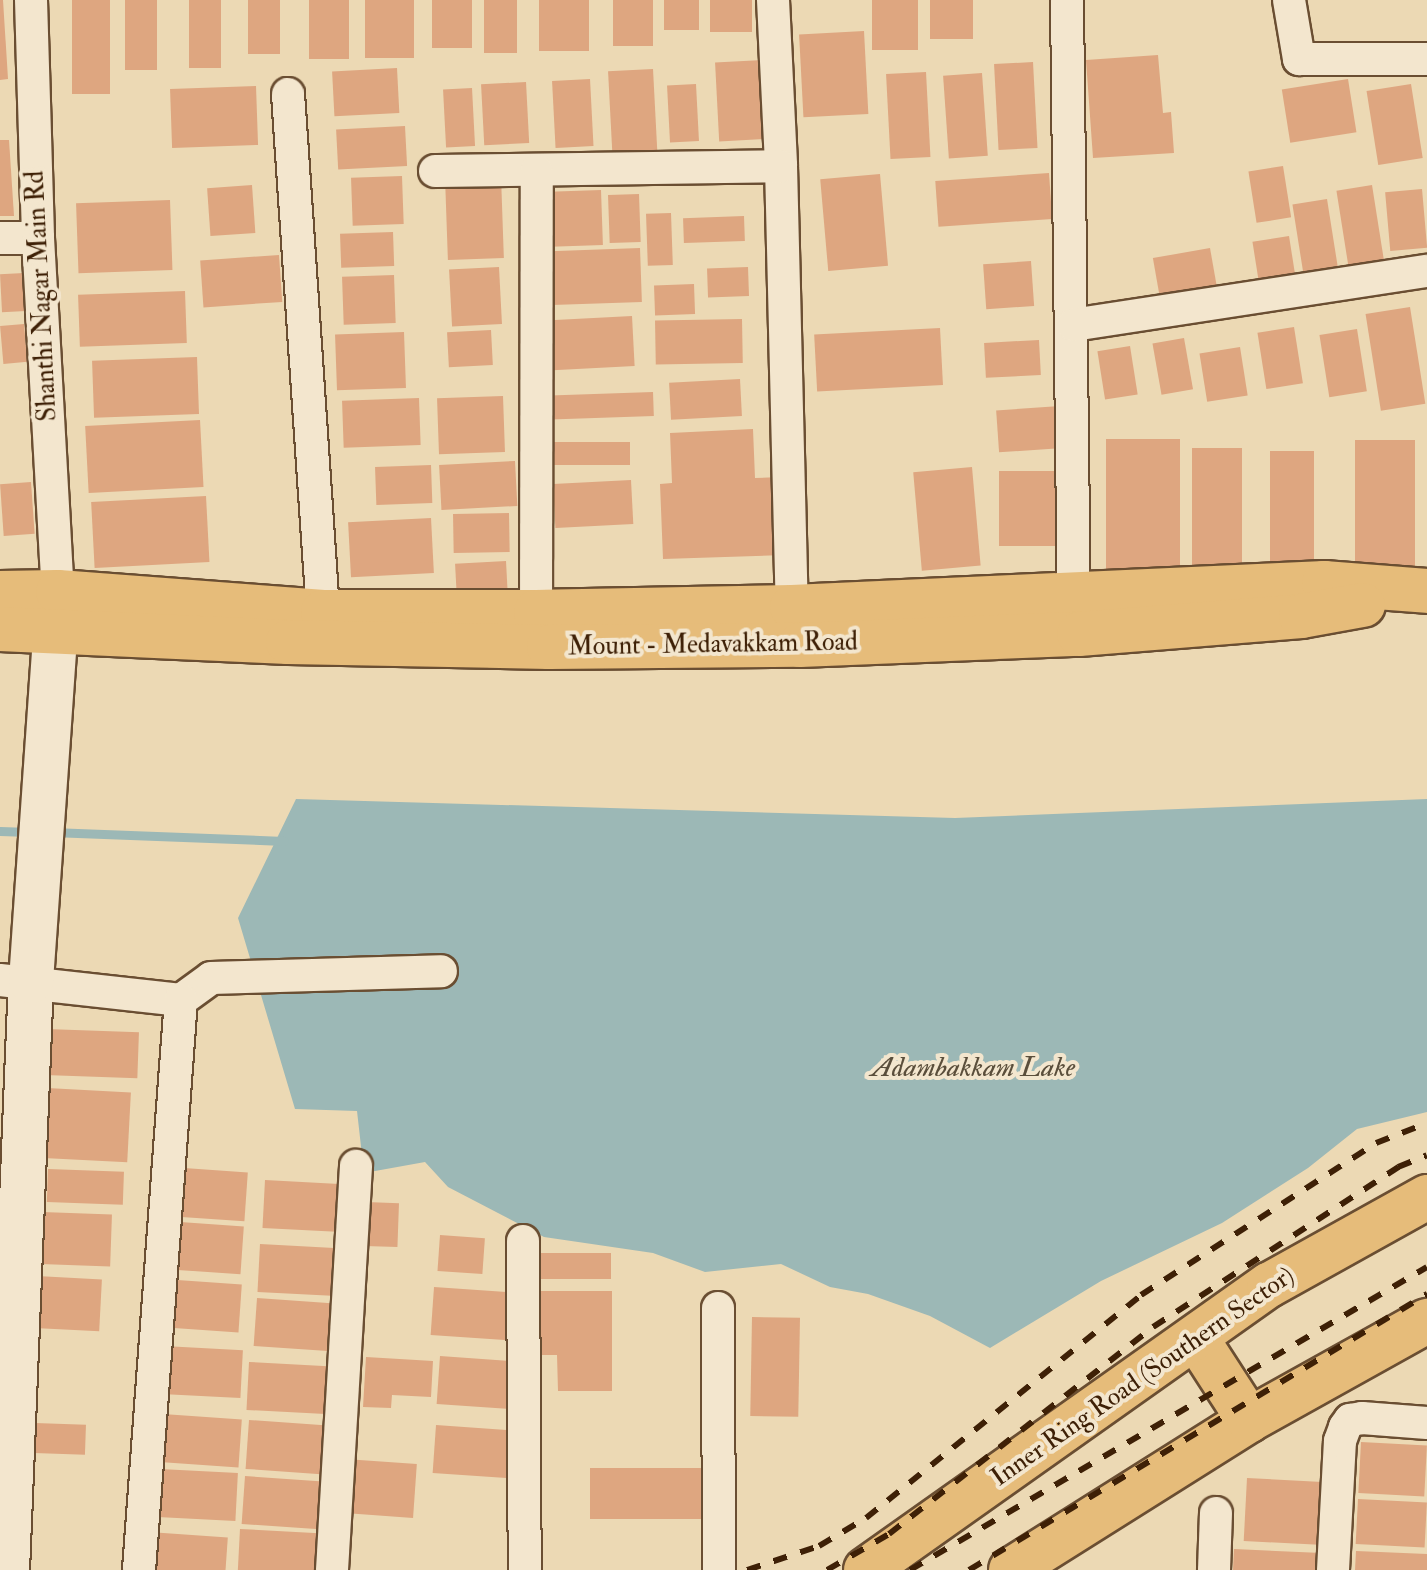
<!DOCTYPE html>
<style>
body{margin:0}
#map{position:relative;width:1427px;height:1570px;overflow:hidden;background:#ecd9b4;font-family:"IM FELL Double Pica",serif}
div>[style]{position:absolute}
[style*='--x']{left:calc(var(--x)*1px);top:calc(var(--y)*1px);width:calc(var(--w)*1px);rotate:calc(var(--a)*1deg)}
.water>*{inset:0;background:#9cb8b6}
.stream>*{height:9px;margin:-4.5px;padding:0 4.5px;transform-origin:4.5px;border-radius:4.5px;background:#9cb8b6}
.building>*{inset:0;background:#dea680;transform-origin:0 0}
.roads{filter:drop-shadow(2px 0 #6a4e32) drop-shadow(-2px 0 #6a4e32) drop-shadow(0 2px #6a4e32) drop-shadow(0 -2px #6a4e32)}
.street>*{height:32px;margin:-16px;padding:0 16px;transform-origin:16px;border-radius:16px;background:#f3e6ce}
.secondary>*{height:44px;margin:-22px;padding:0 22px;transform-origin:22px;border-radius:22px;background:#f3e6ce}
.primary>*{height:44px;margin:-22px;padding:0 22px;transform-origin:22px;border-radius:22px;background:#e6bc7a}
.rail>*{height:6px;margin-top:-3px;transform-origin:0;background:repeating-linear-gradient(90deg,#3e2006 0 14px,transparent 0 28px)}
span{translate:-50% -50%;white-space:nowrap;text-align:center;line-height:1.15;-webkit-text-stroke:8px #f3e6ce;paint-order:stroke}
.street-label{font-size:26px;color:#3e2006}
.water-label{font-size:28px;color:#5a4e3b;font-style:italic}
</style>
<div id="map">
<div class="water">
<i style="clip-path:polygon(296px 799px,955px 818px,1427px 799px,1427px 1112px,1357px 1129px,1308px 1168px,1222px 1223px,1101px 1281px,990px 1348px,930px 1316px,868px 1294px,830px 1287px,781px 1264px,705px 1272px,653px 1253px,544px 1237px,448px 1187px,425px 1162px,364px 1173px,357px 1111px,295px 1109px,238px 918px)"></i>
</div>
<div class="stream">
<i style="--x:0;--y:831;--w:29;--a:2"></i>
<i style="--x:51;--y:832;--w:233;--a:2.2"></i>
</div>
<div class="building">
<i style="clip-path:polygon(0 0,3px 0,8px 79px,0 80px)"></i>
<i style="left:72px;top:0;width:38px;height:94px"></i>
<i style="left:125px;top:0;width:32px;height:70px"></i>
<i style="left:189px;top:0;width:32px;height:68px"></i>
<i style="left:248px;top:0;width:32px;height:54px"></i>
<i style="left:309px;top:0;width:40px;height:59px"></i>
<i style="left:365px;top:0;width:49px;height:58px"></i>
<i style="left:432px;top:0;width:40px;height:48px"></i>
<i style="left:484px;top:0;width:33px;height:53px"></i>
<i style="left:539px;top:0;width:50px;height:51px"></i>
<i style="left:613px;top:0;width:40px;height:46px"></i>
<i style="left:664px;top:0;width:35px;height:30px"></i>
<i style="left:710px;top:0;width:42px;height:32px"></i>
<i style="left:872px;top:0;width:46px;height:50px"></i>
<i style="left:930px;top:0;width:43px;height:39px"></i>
<i style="left:864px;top:31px;width:83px;height:65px;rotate:87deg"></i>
<i style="clip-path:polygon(1158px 55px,1163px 113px,1171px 112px,1174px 153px,1093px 158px,1086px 60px)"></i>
<i style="left:763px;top:60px;width:79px;height:48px;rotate:87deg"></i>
<i style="left:1033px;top:62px;width:86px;height:39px;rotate:87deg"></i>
<i style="left:397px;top:68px;width:45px;height:65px;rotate:87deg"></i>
<i style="left:653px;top:69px;width:85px;height:45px;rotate:87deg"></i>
<i style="left:926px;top:72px;width:85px;height:40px;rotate:87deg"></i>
<i style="left:982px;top:73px;width:83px;height:39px;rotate:86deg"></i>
<i style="left:590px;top:79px;width:67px;height:38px;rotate:87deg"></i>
<i style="left:1348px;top:79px;width:54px;height:67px;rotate:81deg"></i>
<i style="left:526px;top:82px;width:61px;height:45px;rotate:87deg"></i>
<i style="left:696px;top:84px;width:57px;height:29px;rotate:87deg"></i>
<i style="left:1411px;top:84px;width:75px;height:45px;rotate:81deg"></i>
<i style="left:256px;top:86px;width:59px;height:86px;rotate:88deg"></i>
<i style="left:472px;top:88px;width:58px;height:29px;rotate:87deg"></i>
<i style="left:405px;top:126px;width:40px;height:69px;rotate:87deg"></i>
<i style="clip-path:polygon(0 140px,9px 140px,14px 216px,0 216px)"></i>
<i style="left:1283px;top:166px;width:52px;height:35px;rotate:81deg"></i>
<i style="left:1049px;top:173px;width:46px;height:114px;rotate:86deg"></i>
<i style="left:880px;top:174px;width:92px;height:60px;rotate:85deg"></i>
<i style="left:402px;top:176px;width:48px;height:51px;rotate:88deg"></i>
<i style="left:501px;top:176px;width:82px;height:56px;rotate:88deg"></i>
<i style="left:252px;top:185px;width:48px;height:45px;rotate:86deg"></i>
<i style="left:1372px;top:185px;width:80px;height:36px;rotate:81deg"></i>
<i style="left:1422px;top:189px;width:59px;height:37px;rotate:85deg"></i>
<i style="left:601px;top:190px;width:55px;height:52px;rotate:88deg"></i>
<i style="left:639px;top:194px;width:48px;height:31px;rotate:88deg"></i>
<i style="left:1327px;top:199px;width:74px;height:35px;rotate:81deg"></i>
<i style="left:170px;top:200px;width:70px;height:94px;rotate:88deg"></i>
<i style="left:671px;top:213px;width:52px;height:25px;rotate:88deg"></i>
<i style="left:744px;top:216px;width:25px;height:61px;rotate:88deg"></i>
<i style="left:393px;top:232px;width:34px;height:53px;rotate:88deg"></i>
<i style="left:1289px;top:236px;width:46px;height:37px;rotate:81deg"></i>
<i style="left:640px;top:248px;width:54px;height:90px;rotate:88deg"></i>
<i style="left:1210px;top:248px;width:47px;height:58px;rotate:80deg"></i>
<i style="left:279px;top:255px;width:47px;height:79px;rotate:86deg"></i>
<i style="left:1031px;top:261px;width:45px;height:48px;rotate:86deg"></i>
<i style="left:499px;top:267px;width:57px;height:50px;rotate:87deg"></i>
<i style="left:748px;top:267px;width:29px;height:41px;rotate:88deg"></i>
<i style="left:24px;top:273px;width:38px;height:24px;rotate:87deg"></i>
<i style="left:394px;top:275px;width:48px;height:52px;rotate:88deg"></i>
<i style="left:694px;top:284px;width:30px;height:40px;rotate:88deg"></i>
<i style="left:185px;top:291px;width:52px;height:107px;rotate:88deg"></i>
<i style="left:1410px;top:307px;width:98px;height:45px;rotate:81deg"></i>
<i style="left:632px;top:316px;width:50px;height:82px;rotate:87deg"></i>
<i style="left:742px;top:319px;width:44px;height:87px;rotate:89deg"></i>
<i style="left:24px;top:324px;width:38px;height:24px;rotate:85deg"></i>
<i style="left:1294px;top:327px;width:57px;height:37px;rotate:81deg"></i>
<i style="left:940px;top:328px;width:57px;height:126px;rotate:87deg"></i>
<i style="left:1357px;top:329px;width:63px;height:38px;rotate:81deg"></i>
<i style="left:491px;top:330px;width:35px;height:44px;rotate:87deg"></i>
<i style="left:404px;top:332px;width:56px;height:69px;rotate:88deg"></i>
<i style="left:1184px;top:338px;width:52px;height:32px;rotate:80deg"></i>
<i style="left:1039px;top:340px;width:35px;height:55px;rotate:87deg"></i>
<i style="left:1130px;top:346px;width:49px;height:33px;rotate:81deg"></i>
<i style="left:1240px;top:347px;width:49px;height:41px;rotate:81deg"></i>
<i style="left:197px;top:357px;width:57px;height:105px;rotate:88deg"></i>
<i style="left:740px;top:379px;width:37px;height:71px;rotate:87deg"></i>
<i style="left:653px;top:392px;width:24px;height:103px;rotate:88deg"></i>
<i style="left:503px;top:396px;width:56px;height:66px;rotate:88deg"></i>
<i style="left:419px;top:398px;width:47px;height:77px;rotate:88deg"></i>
<i style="left:1060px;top:406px;width:42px;height:64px;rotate:86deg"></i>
<i style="left:200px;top:420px;width:67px;height:115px;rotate:87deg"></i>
<i style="clip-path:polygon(753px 429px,755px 478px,781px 477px,784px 555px,663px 559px,660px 484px,672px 483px,670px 433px)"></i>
<i style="left:1180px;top:439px;width:138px;height:74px;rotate:90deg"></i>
<i style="left:1355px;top:440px;width:60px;height:127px"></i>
<i style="left:630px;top:442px;width:23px;height:80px;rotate:90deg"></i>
<i style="left:1242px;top:448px;width:127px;height:50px;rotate:90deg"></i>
<i style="left:1314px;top:451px;width:121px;height:44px;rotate:90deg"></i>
<i style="left:515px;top:461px;width:45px;height:76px;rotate:87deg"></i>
<i style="left:431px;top:465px;width:38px;height:56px;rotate:88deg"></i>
<i style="left:972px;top:467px;width:99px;height:59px;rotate:85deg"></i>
<i style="left:999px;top:471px;width:56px;height:75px"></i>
<i style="left:631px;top:480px;width:44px;height:78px;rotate:87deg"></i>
<i style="left:31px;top:482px;width:52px;height:31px;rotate:86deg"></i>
<i style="left:206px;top:496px;width:66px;height:115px;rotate:87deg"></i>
<i style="left:509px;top:513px;width:39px;height:56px;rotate:89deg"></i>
<i style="left:431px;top:518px;width:55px;height:83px;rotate:87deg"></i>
<i style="left:506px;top:561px;width:43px;height:51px;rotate:87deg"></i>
<i style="left:46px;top:1029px;width:93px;height:46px;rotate:2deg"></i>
<i style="left:47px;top:1088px;width:84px;height:70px;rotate:3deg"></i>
<i style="left:170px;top:1167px;width:78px;height:49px;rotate:4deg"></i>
<i style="left:48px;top:1169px;width:76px;height:33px;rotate:2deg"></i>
<i style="left:265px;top:1180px;width:79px;height:48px;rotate:3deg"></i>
<i style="left:366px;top:1202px;width:33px;height:44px;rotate:2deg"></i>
<i style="left:42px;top:1212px;width:70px;height:52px;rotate:2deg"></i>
<i style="left:166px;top:1221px;width:78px;height:48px;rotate:4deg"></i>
<i style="left:440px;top:1235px;width:45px;height:36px;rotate:4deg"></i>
<i style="left:260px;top:1244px;width:79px;height:48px;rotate:3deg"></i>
<i style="left:611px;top:1253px;width:26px;height:74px;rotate:90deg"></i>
<i style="left:37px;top:1276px;width:65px;height:52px;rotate:3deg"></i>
<i style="left:163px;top:1279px;width:79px;height:48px;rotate:4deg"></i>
<i style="left:434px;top:1287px;width:78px;height:48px;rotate:4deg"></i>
<i style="clip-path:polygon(532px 1291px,612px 1291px,612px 1391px,558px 1391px,557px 1355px,533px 1355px)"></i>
<i style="left:257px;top:1298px;width:78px;height:48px;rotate:4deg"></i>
<i style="left:752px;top:1317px;width:48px;height:99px;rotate:1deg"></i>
<i style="left:164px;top:1346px;width:79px;height:48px;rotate:3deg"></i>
<i style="left:440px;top:1356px;width:78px;height:48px;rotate:4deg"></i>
<i style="clip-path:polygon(366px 1357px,433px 1361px,431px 1397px,392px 1395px,391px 1408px,363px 1407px)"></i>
<i style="left:249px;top:1362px;width:79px;height:48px;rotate:3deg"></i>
<i style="left:163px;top:1414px;width:79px;height:48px;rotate:4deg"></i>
<i style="left:249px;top:1420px;width:79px;height:49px;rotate:4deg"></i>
<i style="left:35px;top:1423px;width:51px;height:30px;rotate:2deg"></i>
<i style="left:436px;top:1425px;width:79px;height:48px;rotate:4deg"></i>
<i style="left:1361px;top:1442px;width:66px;height:51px;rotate:3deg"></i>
<i style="left:345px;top:1459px;width:72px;height:54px;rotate:4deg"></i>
<i style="left:703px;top:1468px;width:51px;height:113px;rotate:90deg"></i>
<i style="left:160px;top:1469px;width:78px;height:48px;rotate:3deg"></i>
<i style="left:245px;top:1476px;width:78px;height:48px;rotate:4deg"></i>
<i style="left:1247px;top:1478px;width:85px;height:63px;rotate:3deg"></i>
<i style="left:1358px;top:1499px;width:69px;height:45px;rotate:3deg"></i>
<i style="left:240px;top:1529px;width:79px;height:41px;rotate:3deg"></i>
<i style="left:149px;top:1532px;width:79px;height:38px;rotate:4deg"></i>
<i style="clip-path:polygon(1234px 1549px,1322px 1553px,1321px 1570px,1233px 1570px)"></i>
<i style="clip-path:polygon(1356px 1551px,1427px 1554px,1427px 1570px,1355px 1570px)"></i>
</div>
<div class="roads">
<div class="street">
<i style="--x:31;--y:0;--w:238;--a:88.3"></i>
<i style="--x:38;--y:238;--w:355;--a:86.8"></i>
<i style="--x:773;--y:0;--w:166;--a:87.2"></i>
<i style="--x:781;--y:166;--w:441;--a:88.6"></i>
<i style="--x:1067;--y:0;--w:617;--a:89.35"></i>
<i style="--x:1289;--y:0;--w:60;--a:80.4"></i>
<i style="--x:1299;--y:59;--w:128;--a:0"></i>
<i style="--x:288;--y:94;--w:519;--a:86.13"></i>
<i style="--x:435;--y:171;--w:346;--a:-0.8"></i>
<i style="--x:0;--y:238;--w:38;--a:0"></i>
<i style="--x:1073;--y:325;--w:358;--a:-8.7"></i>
<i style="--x:536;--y:612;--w:441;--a:-89.9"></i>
<i style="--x:0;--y:980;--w:182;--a:6.3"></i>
<i style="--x:181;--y:1000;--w:37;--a:-36"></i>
<i style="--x:211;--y:978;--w:230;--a:-1.7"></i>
<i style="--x:523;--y:1241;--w:329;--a:89.7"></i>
<i style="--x:718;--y:1308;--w:262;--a:89.8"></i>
<i style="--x:139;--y:1570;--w:572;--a:-85.79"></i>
<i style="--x:332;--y:1570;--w:405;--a:-86.6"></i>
<i style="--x:1214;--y:1570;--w:57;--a:-88"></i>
<i style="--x:1333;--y:1570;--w:129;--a:-86.9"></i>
<i style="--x:1340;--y:1441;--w:15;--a:-70"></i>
<i style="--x:1345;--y:1427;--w:9;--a:-54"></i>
<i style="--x:1350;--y:1420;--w:12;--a:-9"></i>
<i style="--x:1362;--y:1418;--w:65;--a:4.4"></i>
</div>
<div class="secondary">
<i style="--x:7;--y:1570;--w:589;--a:-87.67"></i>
<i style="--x:31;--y:981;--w:388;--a:-86"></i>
</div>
<div class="primary">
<i style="--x:0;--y:593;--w:58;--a:-1"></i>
<i style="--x:58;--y:592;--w:266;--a:4.3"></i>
<i style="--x:323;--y:612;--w:213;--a:0"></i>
<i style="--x:536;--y:612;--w:256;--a:-1.1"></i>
<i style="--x:792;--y:607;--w:533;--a:-2.58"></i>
<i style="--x:1324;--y:583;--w:103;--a:4.4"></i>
<i style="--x:0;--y:629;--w:288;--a:2.6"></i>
<i style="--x:288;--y:642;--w:261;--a:1.1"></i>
<i style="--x:549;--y:647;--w:251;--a:-0.5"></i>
<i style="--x:800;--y:645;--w:279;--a:-2.3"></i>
<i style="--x:1079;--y:634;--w:223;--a:-4.6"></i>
<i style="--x:1301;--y:616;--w:63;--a:-10.1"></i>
<i style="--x:1196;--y:1338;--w:98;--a:57.1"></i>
<i style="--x:866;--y:1570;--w:494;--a:-35.3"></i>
<i style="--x:1269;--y:1285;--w:181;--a:-29.1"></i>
<i style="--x:1011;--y:1570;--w:281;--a:-32.2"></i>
<i style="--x:1249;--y:1420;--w:204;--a:-29.1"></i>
</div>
</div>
<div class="rail">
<i style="--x:747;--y:1570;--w:76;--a:-18.4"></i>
<i style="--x:819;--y:1546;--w:55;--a:-30.8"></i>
<i style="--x:866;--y:1518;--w:354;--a:-39"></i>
<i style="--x:1141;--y:1295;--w:280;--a:-32.9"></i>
<i style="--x:1376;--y:1143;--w:55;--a:-21.4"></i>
<i style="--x:827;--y:1570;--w:72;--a:-30.1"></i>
<i style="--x:889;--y:1534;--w:335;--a:-38.1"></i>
<i style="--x:1153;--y:1327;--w:293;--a:-33.1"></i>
<i style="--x:1398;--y:1167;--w:31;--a:-22"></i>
<i style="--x:910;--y:1570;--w:599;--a:-30.37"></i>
<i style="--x:969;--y:1570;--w:535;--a:-31.07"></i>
</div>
<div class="street-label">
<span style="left:42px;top:296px;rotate:-93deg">Shanthi Nagar Main Rd</span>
<span style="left:713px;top:645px;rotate:-1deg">Mount - Medavakkam Road</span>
<span style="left:1143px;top:1377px;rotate:-35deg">Inner Ring Road (Southern Sector)</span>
</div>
<div class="water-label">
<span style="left:973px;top:1068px">Adambakkam Lake</span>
</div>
</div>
